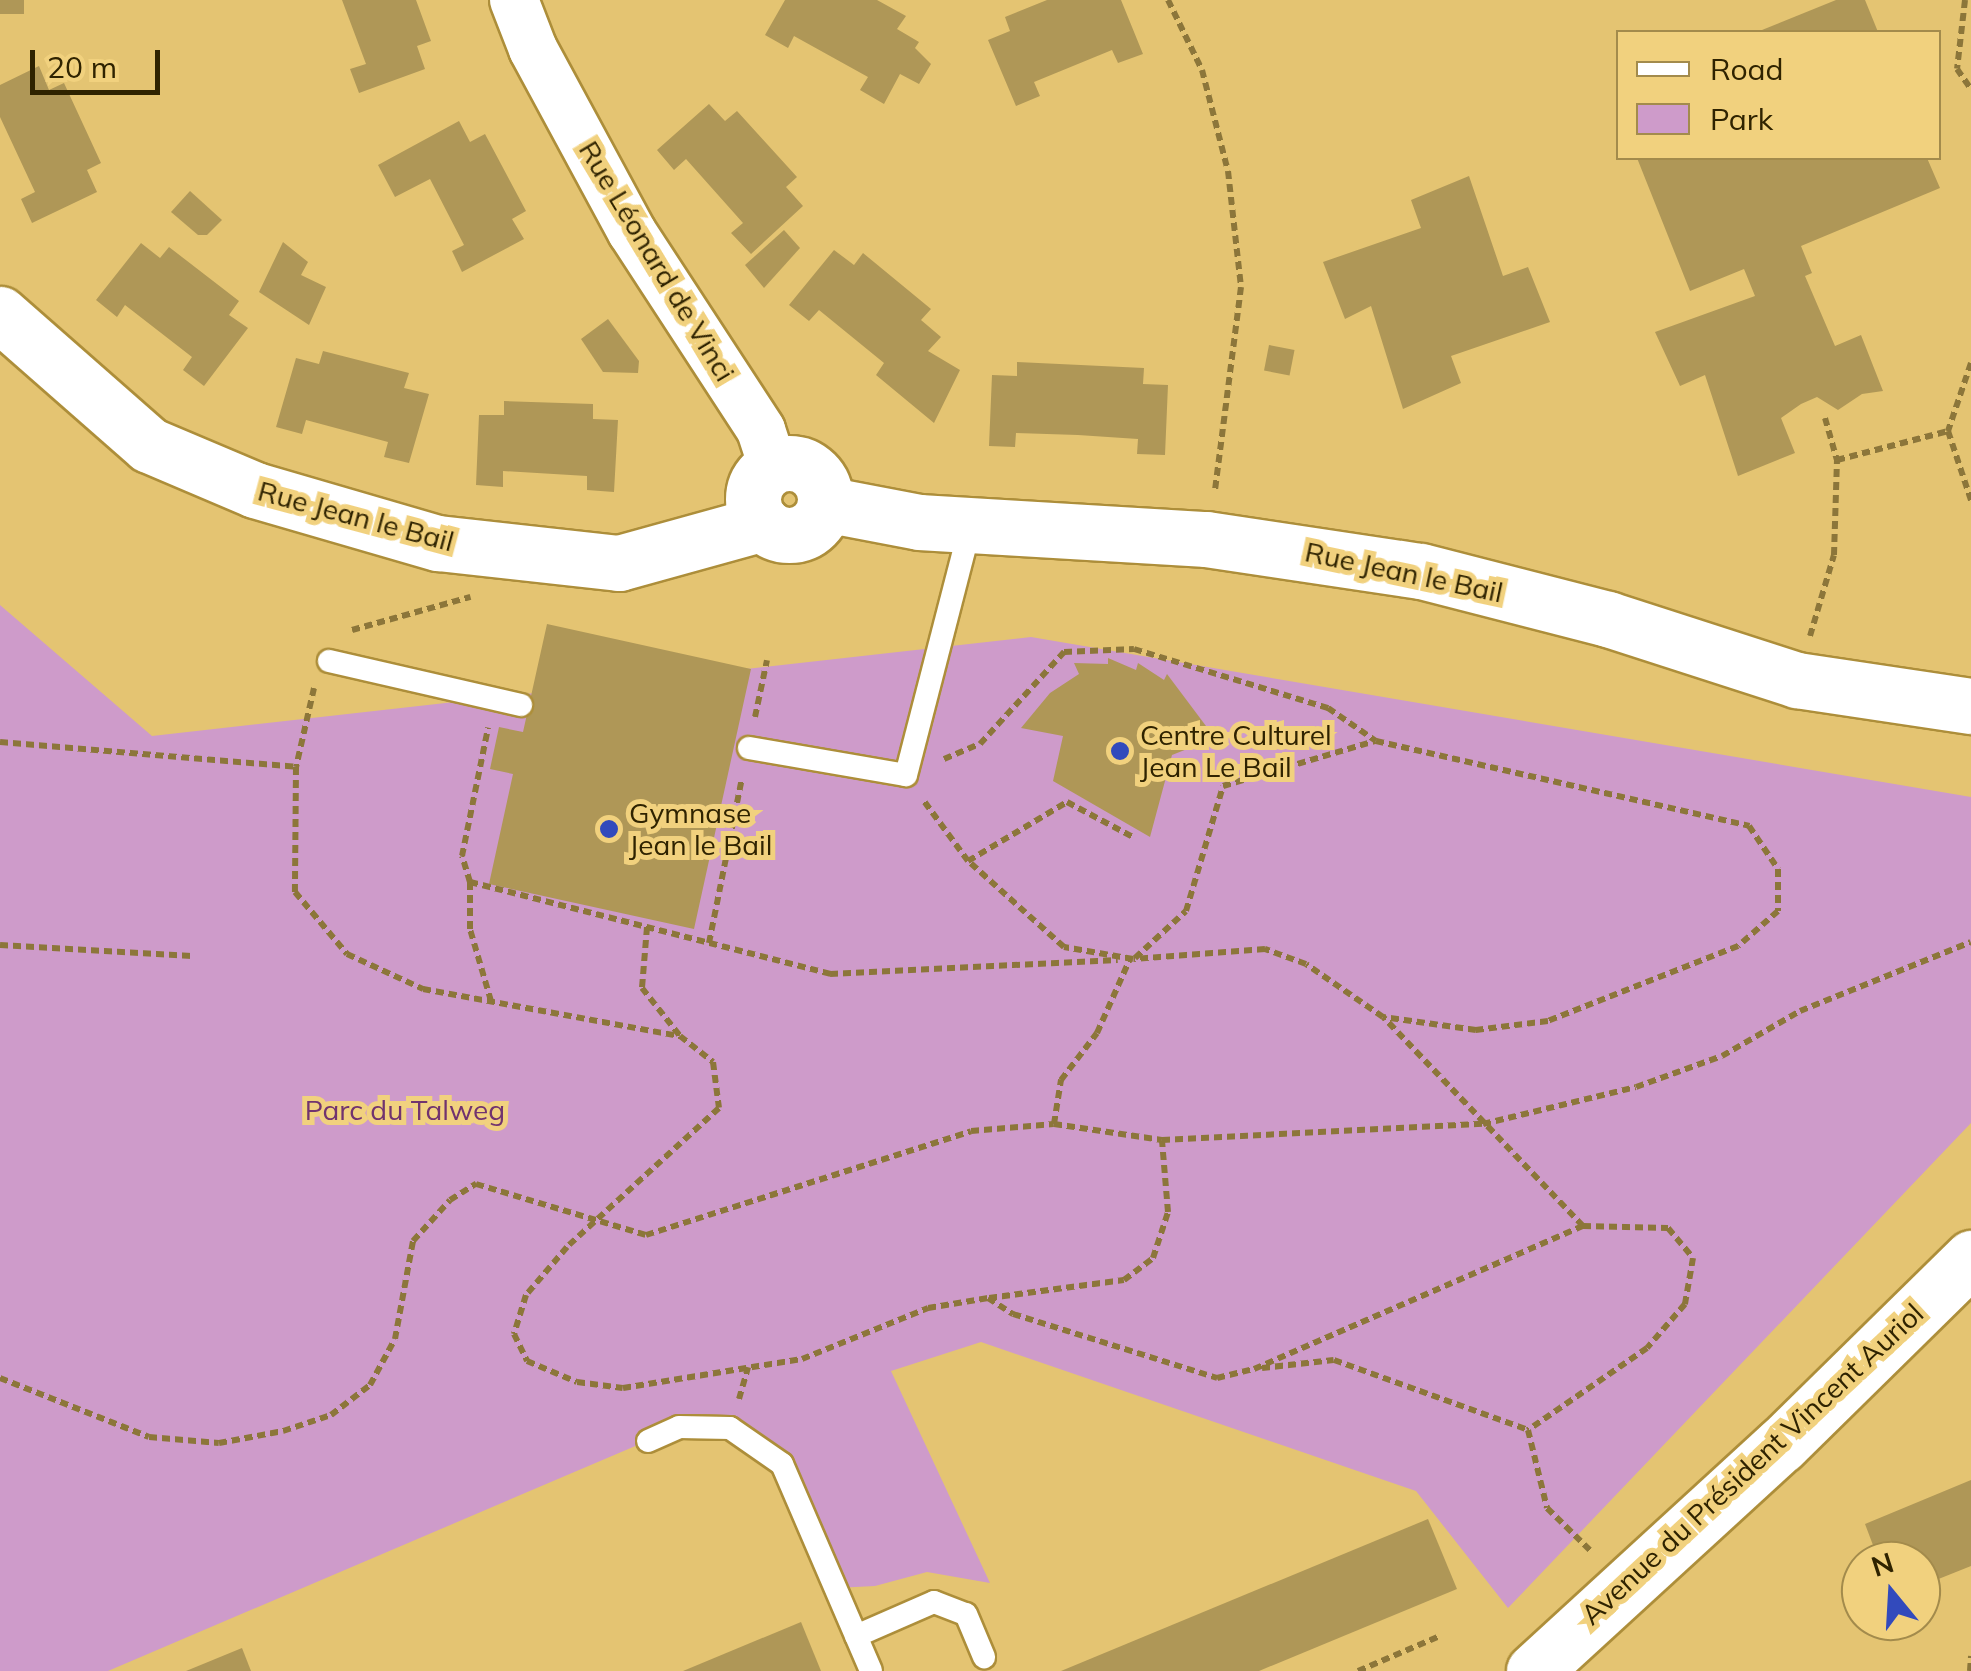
<!DOCTYPE html>
<meta charset="utf-8">
<style>
body{margin:0}
#map{position:relative;width:1971px;height:1671px;overflow:hidden;background:#e4c472;font-family:Mulish,sans-serif}
div>[style]{position:absolute}
[style*='--x']{left:calc(var(--x)*1px);top:calc(var(--y)*1px);width:calc(var(--w)*1px);rotate:calc(var(--a)*1deg)}
.green>*{inset:0;background:#ce9bca}
.building>*{inset:0;background:#af9757;transform-origin:0 0}
.path>*{height:6px;margin-top:-3px;transform-origin:0;background:repeating-linear-gradient(90deg,#8c763a 0 8px,transparent 0 13px)}
.roads{filter:drop-shadow(2px 0 #ad8e3a) drop-shadow(-2px 0 #ad8e3a) drop-shadow(0 2px #ad8e3a) drop-shadow(0 -2px #ad8e3a)}
.lane>*{height:22px;margin:-11px;padding:0 11px;transform-origin:11px;border-radius:11px;background:#fff}
.street>*{height:48px;margin:-24px;padding:0 24px;transform-origin:24px;border-radius:24px;background:#fff}
.secondary>*{height:55px;margin:-27.5px;padding:0 27.5px;transform-origin:27.5px;border-radius:27.5px;background:#fff}
.secondary>.ring{margin:-27.5px;padding:0;box-sizing:content-box;background:none;border:55px solid #fff;border-radius:50%}
.dots>*{width:28px;height:28px;translate:-50% -50%;box-sizing:border-box;border:5px solid #f1d17e;border-radius:50%}
span{translate:-50% -50%;white-space:nowrap;text-align:center;line-height:1.15;-webkit-text-stroke:10px #f1d17e;paint-order:stroke}
.street-label{font-size:28px;color:#2f2300}
.poi-label{font-size:28px;color:#2f2300}
.left{translate:0 -50%;text-align:left}
.park-label{font-size:28px;color:#71336f}
.legend{position:absolute;left:1616px;top:30px;width:325px;height:130px;box-sizing:border-box;background:#f1d17e;border:2px solid #a38b4c;margin:0;padding:12px 18px;list-style:none;font-size:30px;color:#2f2300}
.legend li{display:flex;align-items:center;gap:20px;height:50px}
.legend b{width:50px;border:2px solid #a38b4c}
.north{position:absolute;left:1841px;top:1541px;width:100px;height:100px;box-sizing:border-box;background:#f1d17e;border:2px solid #a38b4c;border-radius:50%;rotate:342deg;font-size:28px;font-weight:700;line-height:40px;text-align:center;color:#2f2300}
.north::after{content:'';display:block;margin:auto;width:35px;height:45px;background:#324abc;clip-path:polygon(50% 0,100% 100%,50% 72%,0 100%)}
.scale{position:absolute;left:30px;top:50px;width:130px;height:45px;box-sizing:border-box;border:5px solid #2f2300;border-top:0;padding-left:12px;font-size:30px;line-height:35px;white-space:nowrap;color:#2f2300;-webkit-text-stroke:8px #f1d17e;paint-order:stroke}
</style>
<div id="map">
<div class="green">
<i style="clip-path:polygon(0 605px,152px 736px,1031px 637px,1971px 797px,1971px 1123px,1508px 1608px,1416px 1491px,981px 1342px,891px 1371px,990px 1583px,927px 1572px,875px 1586px,836px 1588px,782px 1464px,730px 1428px,680px 1427px,108px 1671px,0 1671px)"></i>
</div>
<div class="building">
<i style="left:0;top:0;width:24px;height:14px"></i>
<i style="clip-path:polygon(342px 0,416px 0,431px 41px,417px 46px,425px 69px,359px 93px,350px 69px,366px 64px)"></i>
<i style="clip-path:polygon(785px 0,877px 0,906px 16px,897px 29px,919px 42px,915px 48px,931px 64px,919px 84px,900px 74px,884px 104px,860px 90px,868px 77px,794px 36px,788px 48px,765px 35px)"></i>
<i style="clip-path:polygon(1047px 0,1121px 0,1143px 54px,1118px 63px,1112px 50px,1034px 82px,1040px 96px,1016px 106px,988px 40px,1010px 31px,1005px 17px)"></i>
<i style="clip-path:polygon(1836px 0,1865px 0,1878px 32px,1757px 32px)"></i>
<i style="clip-path:polygon(39px 66px,49px 90px,64px 83px,101px 163px,87px 170px,97px 192px,32px 223px,21px 199px,35px 192px,0 117px,0 85px)"></i>
<i style="clip-path:polygon(709px 104px,725px 121px,737px 111px,797px 177px,786px 187px,803px 206px,751px 254px,731px 233px,743px 223px,686px 159px,674px 170px,657px 150px)"></i>
<i style="clip-path:polygon(459px 121px,470px 142px,485px 134px,526px 211px,512px 219px,524px 239px,462px 272px,452px 251px,464px 245px,430px 179px,395px 197px,378px 165px)"></i>
<i style="clip-path:polygon(1637px 158px,1927px 158px,1940px 188px,1801px 246px,1812px 273px,1805px 276px,1835px 346px,1861px 335px,1883px 391px,1862px 394px,1838px 410px,1817px 397px,1801px 404px,1781px 418px,1795px 453px,1738px 476px,1705px 375px,1680px 386px,1655px 332px,1755px 296px,1744px 269px,1690px 291px)"></i>
<i style="clip-path:polygon(1469px 176px,1503px 276px,1528px 267px,1550px 322px,1451px 356px,1461px 383px,1403px 409px,1371px 306px,1345px 319px,1323px 262px,1421px 228px,1411px 200px)"></i>
<i style="clip-path:polygon(190px 191px,222px 220px,207px 235px,198px 235px,171px 212px)"></i>
<i style="clip-path:polygon(784px 230px,800px 248px,764px 288px,745px 265px)"></i>
<i style="clip-path:polygon(283px 242px,308px 262px,301px 275px,326px 287px,309px 325px,259px 292px)"></i>
<i style="clip-path:polygon(141px 243px,160px 258px,169px 247px,239px 301px,229px 315px,248px 328px,204px 386px,183px 370px,192px 357px,125px 305px,117px 317px,96px 300px)"></i>
<i style="clip-path:polygon(834px 250px,854px 265px,863px 253px,931px 309px,921px 320px,941px 337px,928px 351px,960px 370px,934px 423px,876px 375px,884px 363px,819px 310px,809px 321px,789px 305px)"></i>
<i style="clip-path:polygon(608px 319px,639px 361px,638px 373px,603px 372px,581px 339px)"></i>
<i style="left:1269px;top:345px;width:26px;height:26px;rotate:11deg"></i>
<i style="clip-path:polygon(323px 351px,409px 373px,404px 388px,429px 394px,409px 463px,384px 457px,388px 442px,306px 420px,302px 434px,276px 427px,296px 358px,319px 364px)"></i>
<i style="clip-path:polygon(1017px 362px,1144px 368px,1143px 384px,1168px 385px,1165px 455px,1137px 454px,1138px 439px,1078px 435px,1016px 433px,1015px 447px,989px 446px,992px 375px,1017px 376px)"></i>
<i style="clip-path:polygon(504px 401px,593px 404px,593px 419px,618px 420px,614px 492px,587px 490px,587px 476px,503px 471px,503px 487px,476px 485px,479px 415px,504px 415px)"></i>
<i style="clip-path:polygon(547px 624px,751px 669px,694px 929px,489px 884px,513px 774px,490px 769px,499px 727px,523px 732px)"></i>
<i style="clip-path:polygon(1108px 658px,1136px 670px,1138px 663px,1164px 680px,1167px 674px,1215px 738px,1172px 755px,1150px 837px,1053px 781px,1063px 736px,1021px 728px,1050px 693px,1079px 674px,1074px 663px,1108px 664px)"></i>
<i style="clip-path:polygon(1971px 1480px,1971px 1566px,1921px 1586px,1921px 1561px,1879px 1561px,1865px 1524px)"></i>
<i style="clip-path:polygon(1428px 1519px,1457px 1589px,1259px 1671px,1061px 1671px)"></i>
<i style="clip-path:polygon(801px 1622px,821px 1671px,683px 1671px)"></i>
<i style="clip-path:polygon(242px 1648px,251px 1671px,186px 1671px)"></i>
</div>
<div class="path">
<i style="--x:1168;--y:0;--w:78;--a:64.1"></i>
<i style="--x:1202;--y:70;--w:104;--a:75.6"></i>
<i style="--x:1228;--y:171;--w:117;--a:83.6"></i>
<i style="--x:1241;--y:287;--w:205;--a:97.3"></i>
<i style="--x:1965;--y:0;--w:69;--a:96.6"></i>
<i style="--x:1957;--y:69;--w:24;--a:55"></i>
<i style="--x:1971;--y:363;--w:72;--a:108.7"></i>
<i style="--x:1948;--y:431;--w:73;--a:71.6"></i>
<i style="--x:1825;--y:418;--w:44;--a:74.1"></i>
<i style="--x:352;--y:630;--w:123;--a:-15.6"></i>
<i style="--x:1810;--y:636;--w:84;--a:-73.5"></i>
<i style="--x:1834;--y:555;--w:95;--a:-88.2"></i>
<i style="--x:1837;--y:460;--w:115;--a:-14.6"></i>
<i style="--x:314;--y:688;--w:81;--a:102.8"></i>
<i style="--x:296;--y:767;--w:125;--a:90.5"></i>
<i style="--x:295;--y:892;--w:81;--a:50"></i>
<i style="--x:347;--y:954;--w:84;--a:24.7"></i>
<i style="--x:423;--y:989;--w:261;--a:10.4"></i>
<i style="--x:680;--y:1036;--w:42;--a:38.2"></i>
<i style="--x:713;--y:1062;--w:46;--a:82.6"></i>
<i style="--x:719;--y:1108;--w:206;--a:137.6"></i>
<i style="--x:567;--y:1247;--w:63;--a:130.5"></i>
<i style="--x:526;--y:1295;--w:41;--a:107.1"></i>
<i style="--x:514;--y:1334;--w:30;--a:64"></i>
<i style="--x:527;--y:1361;--w:54;--a:22.8"></i>
<i style="--x:577;--y:1382;--w:46;--a:7.4"></i>
<i style="--x:623;--y:1388;--w:181;--a:-9.2"></i>
<i style="--x:802;--y:1359;--w:136;--a:-22"></i>
<i style="--x:928;--y:1308;--w:61;--a:-9.5"></i>
<i style="--x:988;--y:1298;--w:30;--a:33"></i>
<i style="--x:1013;--y:1314;--w:214;--a:17.4"></i>
<i style="--x:1217;--y:1378;--w:38;--a:-14"></i>
<i style="--x:1254;--y:1369;--w:359;--a:-23.5"></i>
<i style="--x:1583;--y:1226;--w:289;--a:-133.7"></i>
<i style="--x:1383;--y:1017;--w:93;--a:-145.5"></i>
<i style="--x:1306;--y:964;--w:44;--a:-159.9"></i>
<i style="--x:1265;--y:949;--w:132;--a:175.7"></i>
<i style="--x:1133;--y:959;--w:70;--a:-170.1"></i>
<i style="--x:1064;--y:947;--w:129;--a:-138.1"></i>
<i style="--x:968;--y:861;--w:74;--a:-126.3"></i>
<i style="--x:755;--y:717;--w:58;--a:-78.1"></i>
<i style="--x:0;--y:742;--w:297;--a:4.8"></i>
<i style="--x:944;--y:759;--w:39;--a:-23"></i>
<i style="--x:980;--y:744;--w:125;--a:-47.6"></i>
<i style="--x:1064;--y:652;--w:70;--a:-2.5"></i>
<i style="--x:1134;--y:649;--w:203;--a:16.9"></i>
<i style="--x:1328;--y:708;--w:58;--a:34.5"></i>
<i style="--x:1376;--y:741;--w:383;--a:12.8"></i>
<i style="--x:1749;--y:826;--w:52;--a:56"></i>
<i style="--x:1778;--y:869;--w:42;--a:90"></i>
<i style="--x:1778;--y:911;--w:53;--a:138.8"></i>
<i style="--x:1738;--y:946;--w:204;--a:158.5"></i>
<i style="--x:1548;--y:1021;--w:73;--a:172.9"></i>
<i style="--x:1476;--y:1030;--w:94;--a:-172"></i>
<i style="--x:968;--y:861;--w:115;--a:-30.8"></i>
<i style="--x:1067;--y:802;--w:77;--a:27.9"></i>
<i style="--x:470;--y:882;--w:27;--a:-107"></i>
<i style="--x:462;--y:856;--w:131;--a:-78.5"></i>
<i style="--x:647;--y:927;--w:61;--a:94.7"></i>
<i style="--x:642;--y:988;--w:61;--a:51.6"></i>
<i style="--x:709;--y:943;--w:168;--a:-78.7"></i>
<i style="--x:0;--y:945;--w:192;--a:3.3"></i>
<i style="--x:1135;--y:958;--w:69;--a:-42.7"></i>
<i style="--x:1186;--y:911;--w:130;--a:-73.5"></i>
<i style="--x:1223;--y:786;--w:159;--a:-16.5"></i>
<i style="--x:491;--y:1001;--w:75;--a:-106.3"></i>
<i style="--x:470;--y:929;--w:47;--a:-90"></i>
<i style="--x:470;--y:882;--w:372;--a:14.3"></i>
<i style="--x:830;--y:974;--w:288;--a:-2.8"></i>
<i style="--x:1054;--y:1124;--w:45;--a:-81"></i>
<i style="--x:1061;--y:1080;--w:59;--a:-52.5"></i>
<i style="--x:1097;--y:1033;--w:81;--a:-66"></i>
<i style="--x:1583;--y:1226;--w:85;--a:1.3"></i>
<i style="--x:1668;--y:1228;--w:39;--a:50"></i>
<i style="--x:1693;--y:1258;--w:47;--a:99.9"></i>
<i style="--x:1685;--y:1304;--w:58;--a:130.8"></i>
<i style="--x:1647;--y:1348;--w:145;--a:145.4"></i>
<i style="--x:1528;--y:1430;--w:80;--a:76.3"></i>
<i style="--x:1547;--y:1508;--w:64;--a:44.4"></i>
<i style="--x:989;--y:1298;--w:136;--a:-7.6"></i>
<i style="--x:1124;--y:1280;--w:36;--a:-37"></i>
<i style="--x:1153;--y:1258;--w:48;--a:-71.9"></i>
<i style="--x:1168;--y:1212;--w:72;--a:-94.8"></i>
<i style="--x:1262;--y:1368;--w:72;--a:-6.3"></i>
<i style="--x:1334;--y:1360;--w:206;--a:19.8"></i>
<i style="--x:0;--y:1378;--w:160;--a:21.6"></i>
<i style="--x:149;--y:1437;--w:70;--a:4.9"></i>
<i style="--x:219;--y:1443;--w:65;--a:-10.6"></i>
<i style="--x:283;--y:1431;--w:51;--a:-18.4"></i>
<i style="--x:331;--y:1415;--w:49;--a:-37.6"></i>
<i style="--x:370;--y:1385;--w:52;--a:-61.5"></i>
<i style="--x:395;--y:1339;--w:100;--a:-79.6"></i>
<i style="--x:413;--y:1241;--w:55;--a:-47.9"></i>
<i style="--x:450;--y:1200;--w:31;--a:-32"></i>
<i style="--x:476;--y:1184;--w:177;--a:16.7"></i>
<i style="--x:646;--y:1235;--w:341;--a:-17.7"></i>
<i style="--x:971;--y:1131;--w:83;--a:-4.8"></i>
<i style="--x:1054;--y:1124;--w:109;--a:8.4"></i>
<i style="--x:1162;--y:1140;--w:321;--a:-2.9"></i>
<i style="--x:1483;--y:1124;--w:157;--a:-13.6"></i>
<i style="--x:1636;--y:1087;--w:91;--a:-19.8"></i>
<i style="--x:1722;--y:1056;--w:90;--a:-30"></i>
<i style="--x:1800;--y:1011;--w:184;--a:-22"></i>
<i style="--x:739;--y:1399;--w:33;--a:-74"></i>
<i style="--x:1358;--y:1671;--w:89;--a:-23.1"></i>
<i style="--x:1970;--y:1671;--w:15;--a:-86"></i>
</div>
<div class="roads">
<div class="lane">
<i style="--x:329;--y:661;--w:197;--a:12.9"></i>
<i style="--x:749;--y:748;--w:159;--a:9.8"></i>
<i style="--x:906;--y:775;--w:259;--a:-75.5"></i>
<i style="--x:648;--y:1441;--w:34;--a:-24"></i>
<i style="--x:679;--y:1427;--w:51;--a:1.1"></i>
<i style="--x:730;--y:1428;--w:63;--a:34.7"></i>
<i style="--x:782;--y:1464;--w:225;--a:66.7"></i>
<i style="--x:856;--y:1636;--w:85;--a:-23.6"></i>
<i style="--x:934;--y:1602;--w:34;--a:21"></i>
<i style="--x:966;--y:1614;--w:47;--a:67.3"></i>
</div>
<div class="street">
<i style="--x:514;--y:0;--w:53;--a:68.8"></i>
<i style="--x:533;--y:49;--w:208;--a:61.6"></i>
<i style="--x:632;--y:232;--w:236;--a:56.9"></i>
<i style="--x:761;--y:430;--w:39;--a:72"></i>
</div>
<div class="secondary">
<i style="--x:0;--y:314;--w:198;--a:41.3"></i>
<i style="--x:149;--y:445;--w:115;--a:23"></i>
<i style="--x:255;--y:490;--w:191;--a:16.2"></i>
<i style="--x:438;--y:543;--w:182;--a:6.3"></i>
<i style="--x:619;--y:563;--w:149;--a:-15.5"></i>
<i class="ring" style="left:753px;top:463px;width:17px;height:17px"></i>
<i style="--x:825;--y:504;--w:96;--a:10.8"></i>
<i style="--x:919;--y:522;--w:288;--a:3.4"></i>
<i style="--x:1206;--y:539;--w:217;--a:8.5"></i>
<i style="--x:1421;--y:571;--w:193;--a:14.4"></i>
<i style="--x:1608;--y:619;--w:199;--a:17.9"></i>
<i style="--x:1797;--y:680;--w:176;--a:8.5"></i>
<i style="--x:1534;--y:1671;--w:335;--a:-42.5"></i>
<i style="--x:1781;--y:1445;--w:267;--a:-44.5"></i>
</div>
</div>
<div class="dots">
<i style="left:1120px;top:751px;background:#324abc"></i>
<i style="left:609px;top:829px;background:#324abc"></i>
</div>
<div class="street-label">
<span style="left:657px;top:261px;rotate:59deg">Rue Léonard de Vinci</span>
<span style="left:356px;top:516px;rotate:15deg">Rue Jean le Bail</span>
<span style="left:1404px;top:572px;rotate:12deg">Rue Jean le Bail</span>
<span style="left:1752px;top:1464px;rotate:-43deg">Avenue du Président Vincent Auriol</span>
</div>
<div class="poi-label">
<span class="left" style="left:1140px;top:751px">Centre Culturel<br>Jean Le Bail</span>
<span class="left" style="left:629px;top:829px">Gymnase<br>Jean le Bail</span>
</div>
<div class="park-label">
<span style="left:405px;top:1110px">Parc du Talweg</span>
</div>
<ul class="legend">
<li><b style="height:12px;background:#fff"></b>Road</li>
<li><b style="height:28px;background:#ce9bca"></b>Park</li>
</ul>
<div class="north">N</div>
<div class="scale">20 m</div>
</div>
